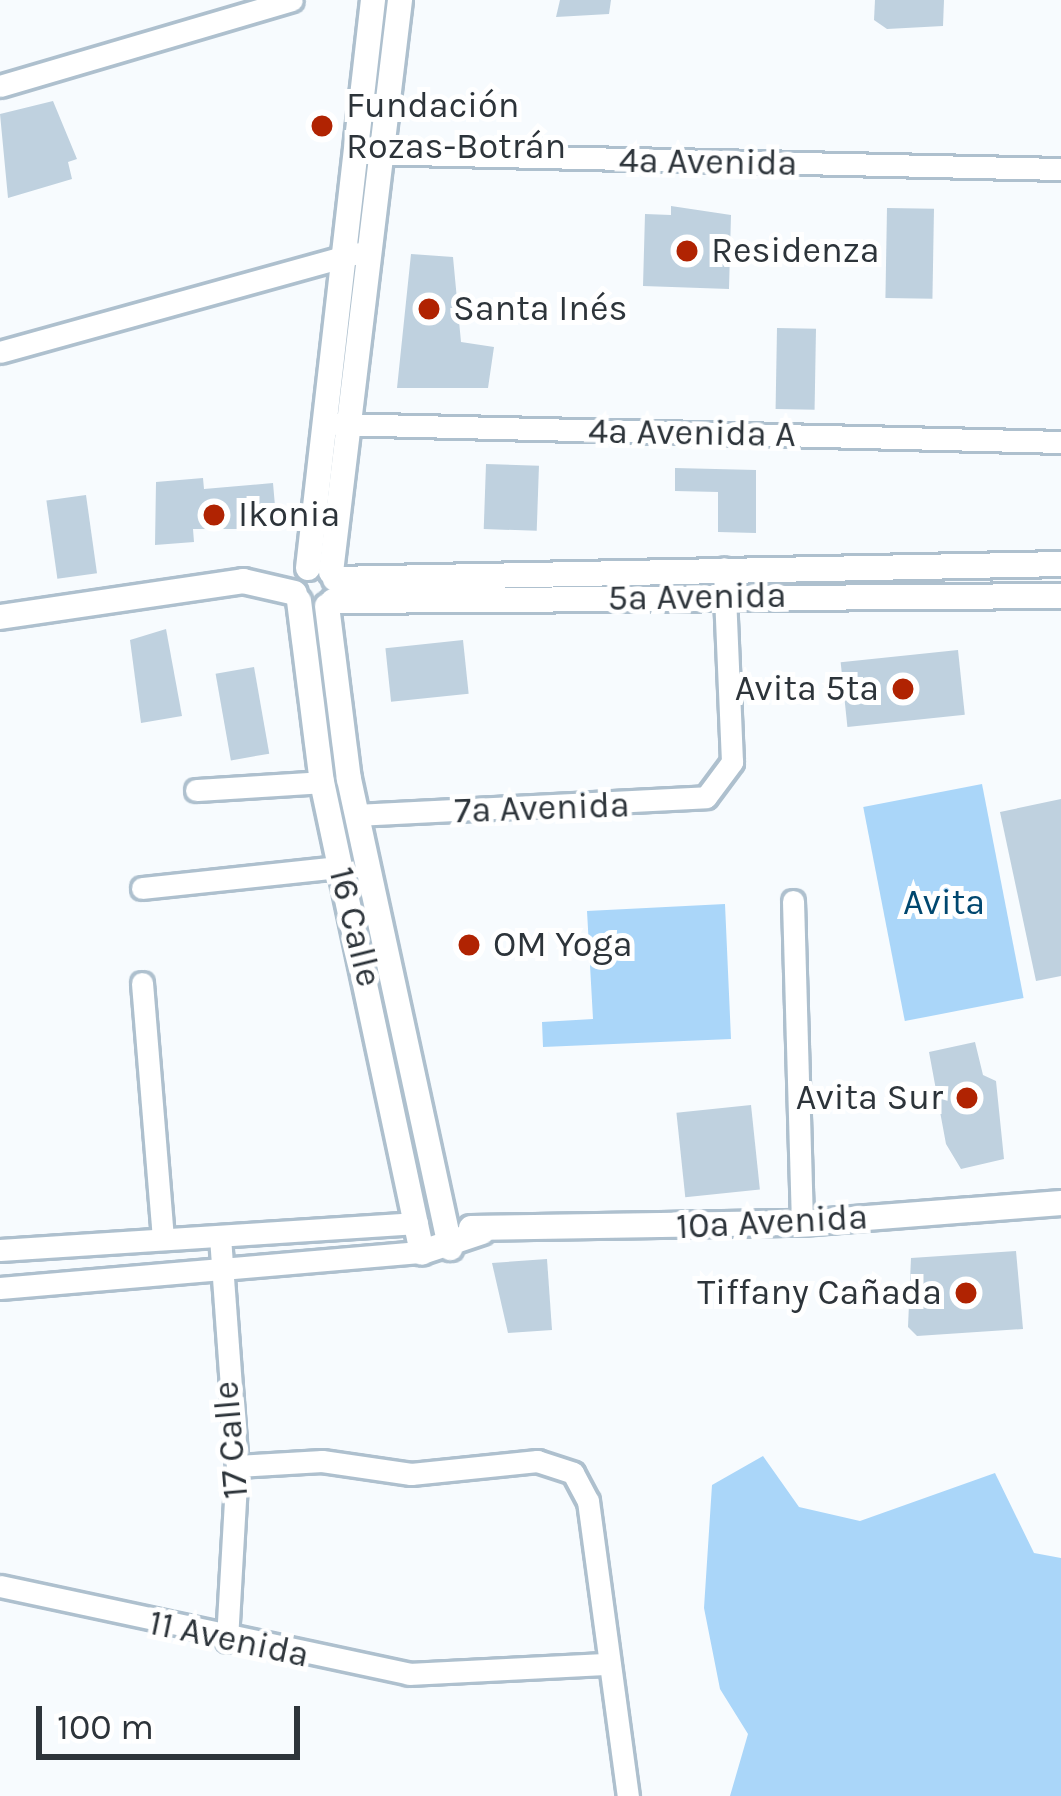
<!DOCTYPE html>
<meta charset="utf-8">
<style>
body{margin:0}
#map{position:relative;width:1061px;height:1796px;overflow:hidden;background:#f7fbfe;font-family:Karla,sans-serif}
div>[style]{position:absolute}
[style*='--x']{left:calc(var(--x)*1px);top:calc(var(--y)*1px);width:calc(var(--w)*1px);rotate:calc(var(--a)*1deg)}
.green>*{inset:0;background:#aad6f9;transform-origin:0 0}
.building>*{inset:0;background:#bfd1df;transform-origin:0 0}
.roads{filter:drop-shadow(3px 0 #aec0ce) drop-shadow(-3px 0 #aec0ce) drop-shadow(0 3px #aec0ce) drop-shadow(0 -3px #aec0ce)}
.minor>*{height:21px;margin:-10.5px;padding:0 10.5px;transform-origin:10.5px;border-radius:10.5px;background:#fff}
.tertiary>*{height:24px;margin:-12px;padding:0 12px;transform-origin:12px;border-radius:12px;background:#fff}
.dots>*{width:33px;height:33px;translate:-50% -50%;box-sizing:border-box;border:6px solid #fff;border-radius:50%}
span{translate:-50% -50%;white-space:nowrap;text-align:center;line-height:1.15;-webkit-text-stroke:10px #fff;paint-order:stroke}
.poi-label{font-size:36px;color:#2d343a}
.left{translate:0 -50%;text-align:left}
.right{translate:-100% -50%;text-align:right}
.street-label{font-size:36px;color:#2d343a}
.park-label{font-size:36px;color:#00476f}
.scale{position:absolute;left:36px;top:1706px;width:264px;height:54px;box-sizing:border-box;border:6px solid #2d343a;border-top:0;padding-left:15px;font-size:36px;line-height:42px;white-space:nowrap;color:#2d343a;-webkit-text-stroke:9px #fff;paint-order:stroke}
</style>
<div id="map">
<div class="green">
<i style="left:982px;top:784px;width:218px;height:121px;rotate:79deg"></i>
<i style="clip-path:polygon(725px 904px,731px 1039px,543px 1047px,542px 1022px,593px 1019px,587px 911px)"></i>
<i style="clip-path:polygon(763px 1456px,799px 1507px,860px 1521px,995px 1473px,1034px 1553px,1061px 1558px,1061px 1796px,730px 1796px,748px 1734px,720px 1689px,704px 1608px,712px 1485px)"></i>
</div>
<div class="building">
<i style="clip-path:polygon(560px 0,611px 0,609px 14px,556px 17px)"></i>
<i style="clip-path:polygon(875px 0,944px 0,943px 26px,887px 29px,874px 20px)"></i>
<i style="clip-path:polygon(53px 101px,77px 159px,68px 162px,72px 179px,8px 198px,0 114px)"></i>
<i style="clip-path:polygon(671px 206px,731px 215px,729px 289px,643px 286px,645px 214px,671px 215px)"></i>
<i style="left:887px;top:208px;width:47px;height:90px;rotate:1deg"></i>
<i style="clip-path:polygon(411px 254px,453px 257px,461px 342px,494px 347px,488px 388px,397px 388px)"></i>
<i style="left:777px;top:328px;width:39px;height:81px;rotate:1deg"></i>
<i style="left:486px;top:464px;width:53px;height:65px;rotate:2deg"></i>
<i style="clip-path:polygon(675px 468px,756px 470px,756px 533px,718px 532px,718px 492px,675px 491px)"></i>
<i style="clip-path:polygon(203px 478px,204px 489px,273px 483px,277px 529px,193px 529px,194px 542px,155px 545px,156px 482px)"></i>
<i style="left:86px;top:495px;width:79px;height:40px;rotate:82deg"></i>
<i style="clip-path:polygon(166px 629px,182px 716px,141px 723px,130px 640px)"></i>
<i style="left:463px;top:640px;width:54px;height:78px;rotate:84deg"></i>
<i style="left:958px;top:650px;width:65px;height:118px;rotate:84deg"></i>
<i style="left:254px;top:667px;width:88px;height:39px;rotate:80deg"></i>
<i style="clip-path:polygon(1061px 799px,1061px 976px,1036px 981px,1000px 812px)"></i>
<i style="clip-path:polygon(975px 1042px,983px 1075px,996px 1081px,1004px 1159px,961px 1169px,946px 1144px,929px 1052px)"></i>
<i style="left:751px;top:1105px;width:85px;height:75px;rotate:84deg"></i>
<i style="clip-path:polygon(1016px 1251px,1023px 1329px,917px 1336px,908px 1327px,911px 1258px)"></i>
<i style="clip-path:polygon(547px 1259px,552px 1330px,508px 1333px,492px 1263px)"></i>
</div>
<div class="roads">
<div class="minor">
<i style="--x:0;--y:86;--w:304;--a:-16.4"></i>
<i style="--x:366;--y:153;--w:695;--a:1.32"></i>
<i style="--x:0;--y:352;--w:370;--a:-15.5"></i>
<i style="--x:336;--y:424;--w:725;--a:1.42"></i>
<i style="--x:196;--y:790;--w:126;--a:-3.6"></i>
<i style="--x:356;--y:815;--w:350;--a:-2.9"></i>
<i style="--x:706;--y:797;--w:44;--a:-53.4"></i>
<i style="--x:732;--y:762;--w:194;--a:-92.4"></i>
<i style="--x:142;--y:888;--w:199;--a:-6.1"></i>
<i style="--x:793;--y:901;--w:322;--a:88.4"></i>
<i style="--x:142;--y:983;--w:256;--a:85.3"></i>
<i style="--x:220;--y:1237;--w:230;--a:85.8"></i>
<i style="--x:237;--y:1466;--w:175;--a:93.3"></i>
<i style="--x:0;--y:1250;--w:418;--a:-3.7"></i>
<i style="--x:0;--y:1288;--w:424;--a:-4.9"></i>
<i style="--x:237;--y:1466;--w:85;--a:-3.4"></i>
<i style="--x:322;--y:1461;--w:90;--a:8.3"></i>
<i style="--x:411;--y:1474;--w:127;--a:-5.9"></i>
<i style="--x:537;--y:1461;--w:38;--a:18"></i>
<i style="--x:573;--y:1473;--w:32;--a:62"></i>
<i style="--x:588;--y:1501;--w:298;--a:82.3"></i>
<i style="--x:0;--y:1586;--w:418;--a:12.1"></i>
<i style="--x:409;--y:1674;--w:195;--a:-2.9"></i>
</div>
<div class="tertiary">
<i style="--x:308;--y:568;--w:572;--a:-83.47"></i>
<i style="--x:331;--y:572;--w:576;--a:-83.12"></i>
<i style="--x:335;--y:579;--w:726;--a:-1.18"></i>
<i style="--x:299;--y:601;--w:182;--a:82.8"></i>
<i style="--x:322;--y:782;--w:481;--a:78"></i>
<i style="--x:422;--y:1252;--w:63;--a:-18.4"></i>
<i style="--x:333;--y:601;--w:728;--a:-0.39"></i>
<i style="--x:327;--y:606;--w:174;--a:82.8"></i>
<i style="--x:349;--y:779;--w:480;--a:77.8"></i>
<i style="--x:0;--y:617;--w:246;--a:-8.4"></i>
<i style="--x:243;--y:581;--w:53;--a:13"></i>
<i style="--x:471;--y:1228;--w:331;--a:-0.9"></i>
<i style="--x:802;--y:1223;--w:260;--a:-4.4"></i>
</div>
</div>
<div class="dots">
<i style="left:322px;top:126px;background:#b02302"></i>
<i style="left:687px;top:251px;background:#b02302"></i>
<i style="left:429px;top:309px;background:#b02302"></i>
<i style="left:214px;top:515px;background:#b02302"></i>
<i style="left:903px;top:689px;background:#b02302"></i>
<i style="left:469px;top:945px;background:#b02302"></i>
<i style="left:967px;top:1098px;background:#b02302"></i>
<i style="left:966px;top:1293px;background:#b02302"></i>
</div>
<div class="poi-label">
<span class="left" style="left:346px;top:126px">Fundación<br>Rozas-Botrán</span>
<span class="left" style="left:711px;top:251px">Residenza</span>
<span class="left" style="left:453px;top:309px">Santa Inés</span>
<span class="left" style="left:238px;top:515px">Ikonia</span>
<span class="right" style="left:879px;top:689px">Avita 5ta</span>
<span class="left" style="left:493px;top:945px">OM Yoga</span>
<span class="right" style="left:943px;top:1098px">Avita Sur</span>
<span class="right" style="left:942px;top:1293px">Tiffany Cañada</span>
</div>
<div class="street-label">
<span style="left:708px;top:162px;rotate:1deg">4a Avenida</span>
<span style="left:692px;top:433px;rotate:1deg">4a Avenida A</span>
<span style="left:697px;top:597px;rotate:-1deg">5a Avenida</span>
<span style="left:542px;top:808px;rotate:-2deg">7a Avenida</span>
<span style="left:355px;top:927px;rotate:76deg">16 Calle</span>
<span style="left:772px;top:1222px;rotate:-3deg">10a Avenida</span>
<span style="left:231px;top:1440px;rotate:-95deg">17 Calle</span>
<span style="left:229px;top:1639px;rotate:12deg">11 Avenida</span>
</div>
<div class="park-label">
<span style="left:944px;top:903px">Avita</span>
</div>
<div class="scale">100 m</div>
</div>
